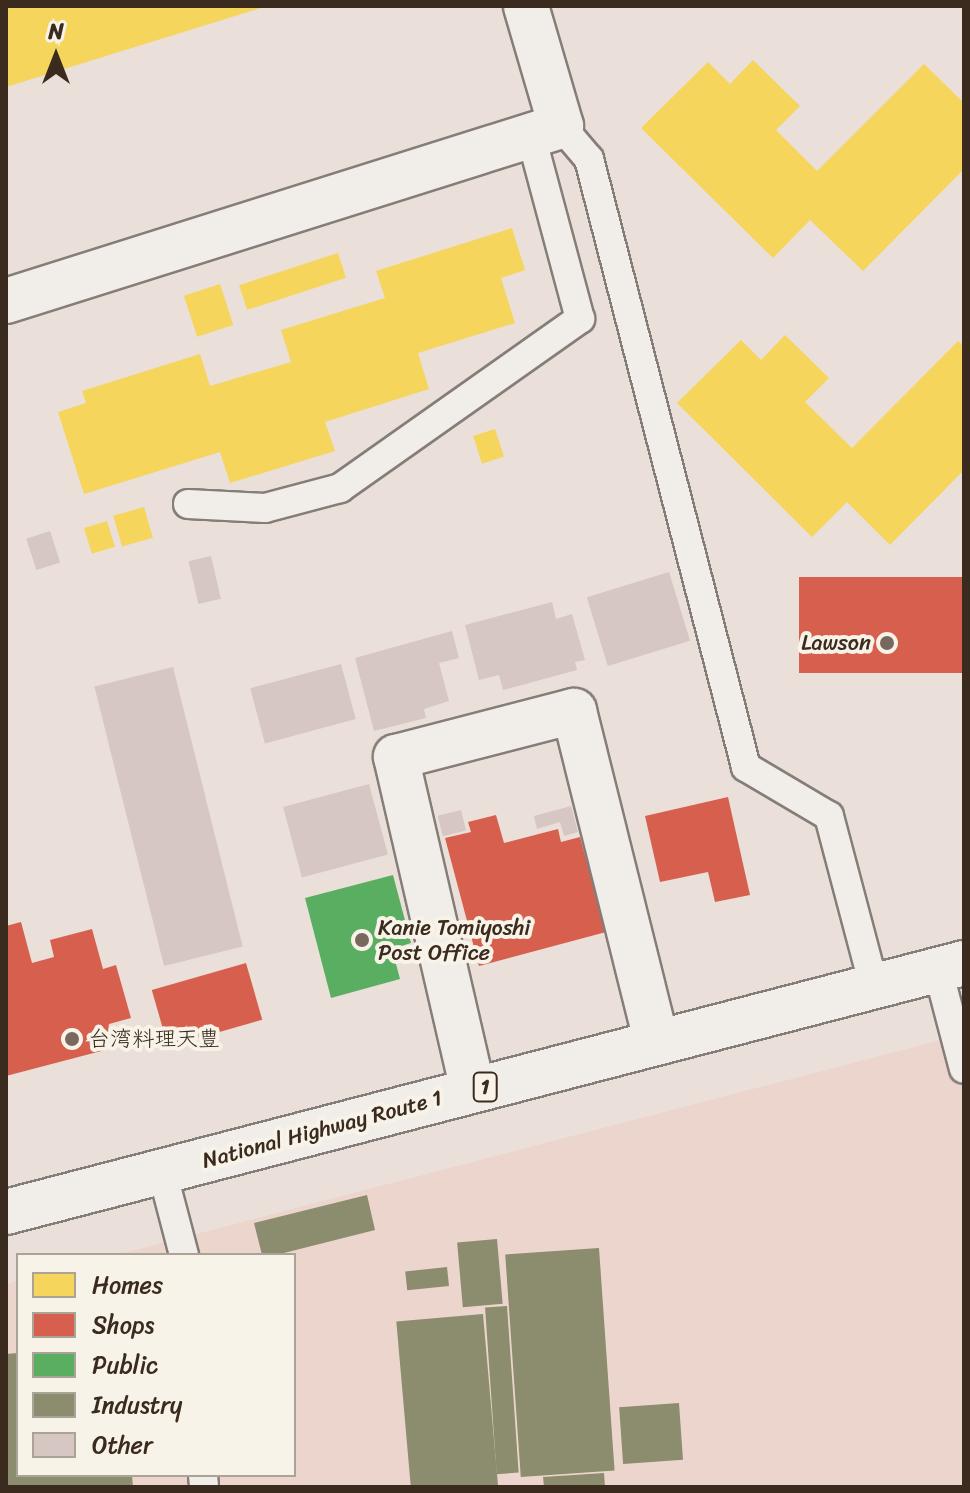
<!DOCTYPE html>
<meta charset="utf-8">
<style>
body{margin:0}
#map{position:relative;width:970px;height:1493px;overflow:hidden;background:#eadfd9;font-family:Sriracha,"Klee One",sans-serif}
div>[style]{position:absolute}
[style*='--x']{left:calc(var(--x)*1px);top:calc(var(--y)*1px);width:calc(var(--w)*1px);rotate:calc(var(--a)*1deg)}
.built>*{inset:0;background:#ecd5cc}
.homes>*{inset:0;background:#f6d55c;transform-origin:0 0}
.shops>*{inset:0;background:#d6604d;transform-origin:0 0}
.public>*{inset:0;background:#5aae61}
.industry>*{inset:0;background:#8c8c6e;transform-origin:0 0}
.building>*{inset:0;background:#d7c7c2;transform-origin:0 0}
.roads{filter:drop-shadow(2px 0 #857d77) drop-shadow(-2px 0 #857d77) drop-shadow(0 2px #857d77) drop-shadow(0 -2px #857d77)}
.service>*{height:28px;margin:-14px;padding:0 14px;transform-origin:14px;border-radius:14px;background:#f1eeea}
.minor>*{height:44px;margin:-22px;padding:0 22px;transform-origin:22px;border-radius:22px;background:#f1eeea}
.trunk>*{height:44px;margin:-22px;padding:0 22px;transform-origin:22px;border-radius:22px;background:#f1eeea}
.dots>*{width:22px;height:22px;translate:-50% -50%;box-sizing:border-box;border:4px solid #f7f3e8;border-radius:50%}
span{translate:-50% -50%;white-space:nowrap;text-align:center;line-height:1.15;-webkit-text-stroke:8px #f7f3e8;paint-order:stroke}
.shield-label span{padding:2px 6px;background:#f7f3e8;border:2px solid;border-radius:6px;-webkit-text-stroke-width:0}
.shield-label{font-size:20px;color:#3b2a1e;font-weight:700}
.poi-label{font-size:22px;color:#3b2a1e}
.right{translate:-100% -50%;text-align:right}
.left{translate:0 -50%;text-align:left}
.street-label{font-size:22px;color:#3b2a1e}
.frame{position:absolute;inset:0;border:8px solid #3b2a1e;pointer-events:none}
.legend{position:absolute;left:16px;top:1253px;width:280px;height:224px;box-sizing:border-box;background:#f7f3e8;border:2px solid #aca397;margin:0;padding:10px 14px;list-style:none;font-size:24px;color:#3b2a1e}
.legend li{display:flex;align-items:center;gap:16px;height:40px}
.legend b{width:40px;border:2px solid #aca397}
.north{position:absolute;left:16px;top:16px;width:80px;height:80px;-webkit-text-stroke:6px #f7f3e8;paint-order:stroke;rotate:0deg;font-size:22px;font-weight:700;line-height:32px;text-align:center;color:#3b2a1e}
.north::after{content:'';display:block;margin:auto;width:28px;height:36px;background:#3b2a1e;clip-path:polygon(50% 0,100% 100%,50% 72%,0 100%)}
</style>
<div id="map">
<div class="built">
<i style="clip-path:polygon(964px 1034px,964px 1487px,6px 1487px,6px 1284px,18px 1281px,18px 1475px,294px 1475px,294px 1255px,116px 1255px)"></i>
</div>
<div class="homes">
<i style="clip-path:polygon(6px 6px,264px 6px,264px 7px,6px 87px)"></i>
<i style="clip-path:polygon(753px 60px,800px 106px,776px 130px,817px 171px,924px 64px,964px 103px,964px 169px,863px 271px,810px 220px,773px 258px,641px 128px,708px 62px,730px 84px)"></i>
<i style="clip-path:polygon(512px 228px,525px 270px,501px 278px,515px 323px,418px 353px,429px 389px,325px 422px,335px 451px,230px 483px,220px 452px,84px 494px,58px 412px,86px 403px,82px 391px,200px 354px,210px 386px,291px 362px,281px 330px,385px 298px,376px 271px)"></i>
<i style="left:338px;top:253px;width:26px;height:104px;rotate:72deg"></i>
<i style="left:220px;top:284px;width:43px;height:38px;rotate:72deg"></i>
<i style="clip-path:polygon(785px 335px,829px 378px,805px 402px,852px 448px,958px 341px,964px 346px,964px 470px,890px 545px,847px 502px,812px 537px,677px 403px,741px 340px,761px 360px)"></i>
<i style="left:495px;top:429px;width:29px;height:23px;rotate:72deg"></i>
<i style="left:144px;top:507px;width:32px;height:32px;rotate:74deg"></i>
<i style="left:107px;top:521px;width:27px;height:24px;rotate:73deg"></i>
</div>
<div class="shops">
<i style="left:964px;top:577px;width:96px;height:165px;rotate:90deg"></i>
<i style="clip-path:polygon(728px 797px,750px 895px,715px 902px,708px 872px,660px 882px,645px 816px)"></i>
<i style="clip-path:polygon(496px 815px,504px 843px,558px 829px,561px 842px,580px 837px,606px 932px,479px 966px,445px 838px,471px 832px,468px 822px)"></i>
<i style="clip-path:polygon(21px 922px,32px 963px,54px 957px,50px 940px,92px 929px,103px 969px,116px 965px,131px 1018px,109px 1024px,105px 1050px,6px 1076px,6px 926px)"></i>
<i style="left:246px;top:963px;width:59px;height:98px;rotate:74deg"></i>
</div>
<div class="public">
<i style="clip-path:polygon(393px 875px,411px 943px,392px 949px,400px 979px,331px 998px,305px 898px)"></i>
</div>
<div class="industry">
<i style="clip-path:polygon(367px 1195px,375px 1230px,276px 1255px,262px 1255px,254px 1223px)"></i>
<i style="left:497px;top:1239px;width:65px;height:40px;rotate:85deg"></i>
<i style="left:599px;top:1248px;width:223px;height:94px;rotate:86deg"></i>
<i style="left:447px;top:1267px;width:19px;height:42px;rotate:84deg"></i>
<i style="left:507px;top:1306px;width:167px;height:22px;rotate:86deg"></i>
<i style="left:483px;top:1314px;width:174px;height:87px;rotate:85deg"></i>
<i style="clip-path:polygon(18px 1353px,18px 1475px,132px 1475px,133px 1487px,6px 1487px,6px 1354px)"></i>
<i style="left:679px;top:1403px;width:57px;height:60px;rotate:86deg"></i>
<i style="clip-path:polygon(604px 1473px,605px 1487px,544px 1487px,543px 1477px)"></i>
</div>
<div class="building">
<i style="left:50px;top:531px;width:33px;height:25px;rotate:72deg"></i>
<i style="left:211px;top:556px;width:44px;height:23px;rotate:77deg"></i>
<i style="left:669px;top:572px;width:72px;height:86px;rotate:73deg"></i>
<i style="clip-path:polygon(552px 602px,556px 619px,572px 614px,585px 660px,575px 662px,577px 670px,503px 690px,499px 675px,479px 680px,465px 625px)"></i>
<i style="clip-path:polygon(452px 631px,459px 658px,439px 663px,449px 701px,424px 709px,426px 718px,374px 731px,355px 658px)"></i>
<i style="left:341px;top:664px;width:57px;height:94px;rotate:75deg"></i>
<i style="left:173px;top:667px;width:288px;height:81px;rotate:76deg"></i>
<i style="left:369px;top:784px;width:73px;height:89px;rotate:75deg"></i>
<i style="clip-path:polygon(571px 806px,578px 832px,564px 836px,560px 822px,537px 829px,534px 816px)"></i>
<i style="left:461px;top:810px;width:21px;height:24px;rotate:76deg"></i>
</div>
<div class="roads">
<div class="service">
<i style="--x:561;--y:126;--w:43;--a:49.7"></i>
<i style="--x:589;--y:159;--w:628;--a:75.52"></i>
<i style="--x:746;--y:767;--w:96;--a:30.6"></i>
<i style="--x:829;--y:816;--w:176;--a:75.2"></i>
<i style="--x:188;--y:504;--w:77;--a:3"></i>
<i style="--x:265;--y:508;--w:78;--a:-14.9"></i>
<i style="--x:340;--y:488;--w:294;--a:-35.2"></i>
<i style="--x:580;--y:319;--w:189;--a:-105"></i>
<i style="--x:938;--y:970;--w:102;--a:75.3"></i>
<i style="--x:162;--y:1171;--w:87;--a:75.3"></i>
<i style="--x:203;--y:1475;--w:12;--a:85"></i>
</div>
<div class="minor">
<i style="--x:6;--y:301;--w:582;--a:-17.5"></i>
<i style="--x:561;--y:126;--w:125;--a:-106.3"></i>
<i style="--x:473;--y:1090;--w:342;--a:-103"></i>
<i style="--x:396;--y:757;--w:184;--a:-14.5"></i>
<i style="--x:574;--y:711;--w:340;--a:76"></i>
</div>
<div class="trunk">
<i style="--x:6;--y:1212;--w:990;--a:-14.57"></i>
</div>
</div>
<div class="dots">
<i style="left:887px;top:643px;background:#78695f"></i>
<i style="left:362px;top:940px;background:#78695f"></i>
<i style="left:72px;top:1039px;background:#78695f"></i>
</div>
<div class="shield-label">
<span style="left:485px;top:1087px">1</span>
</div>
<div class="poi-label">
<span class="right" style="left:871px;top:643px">Lawson</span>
<span class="left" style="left:378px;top:940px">Kanie Tomiyoshi<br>Post Office</span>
<span class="left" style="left:88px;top:1039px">台湾料理天豊</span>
</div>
<div class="street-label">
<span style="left:322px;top:1129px;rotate:-15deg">National Highway Route 1</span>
</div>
<div class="frame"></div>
<ul class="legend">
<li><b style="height:22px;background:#f6d55c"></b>Homes</li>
<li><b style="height:22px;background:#d6604d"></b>Shops</li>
<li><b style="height:22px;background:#5aae61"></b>Public</li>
<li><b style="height:22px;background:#8c8c6e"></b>Industry</li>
<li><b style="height:22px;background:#d7c7c2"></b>Other</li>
</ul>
<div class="north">N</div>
</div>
